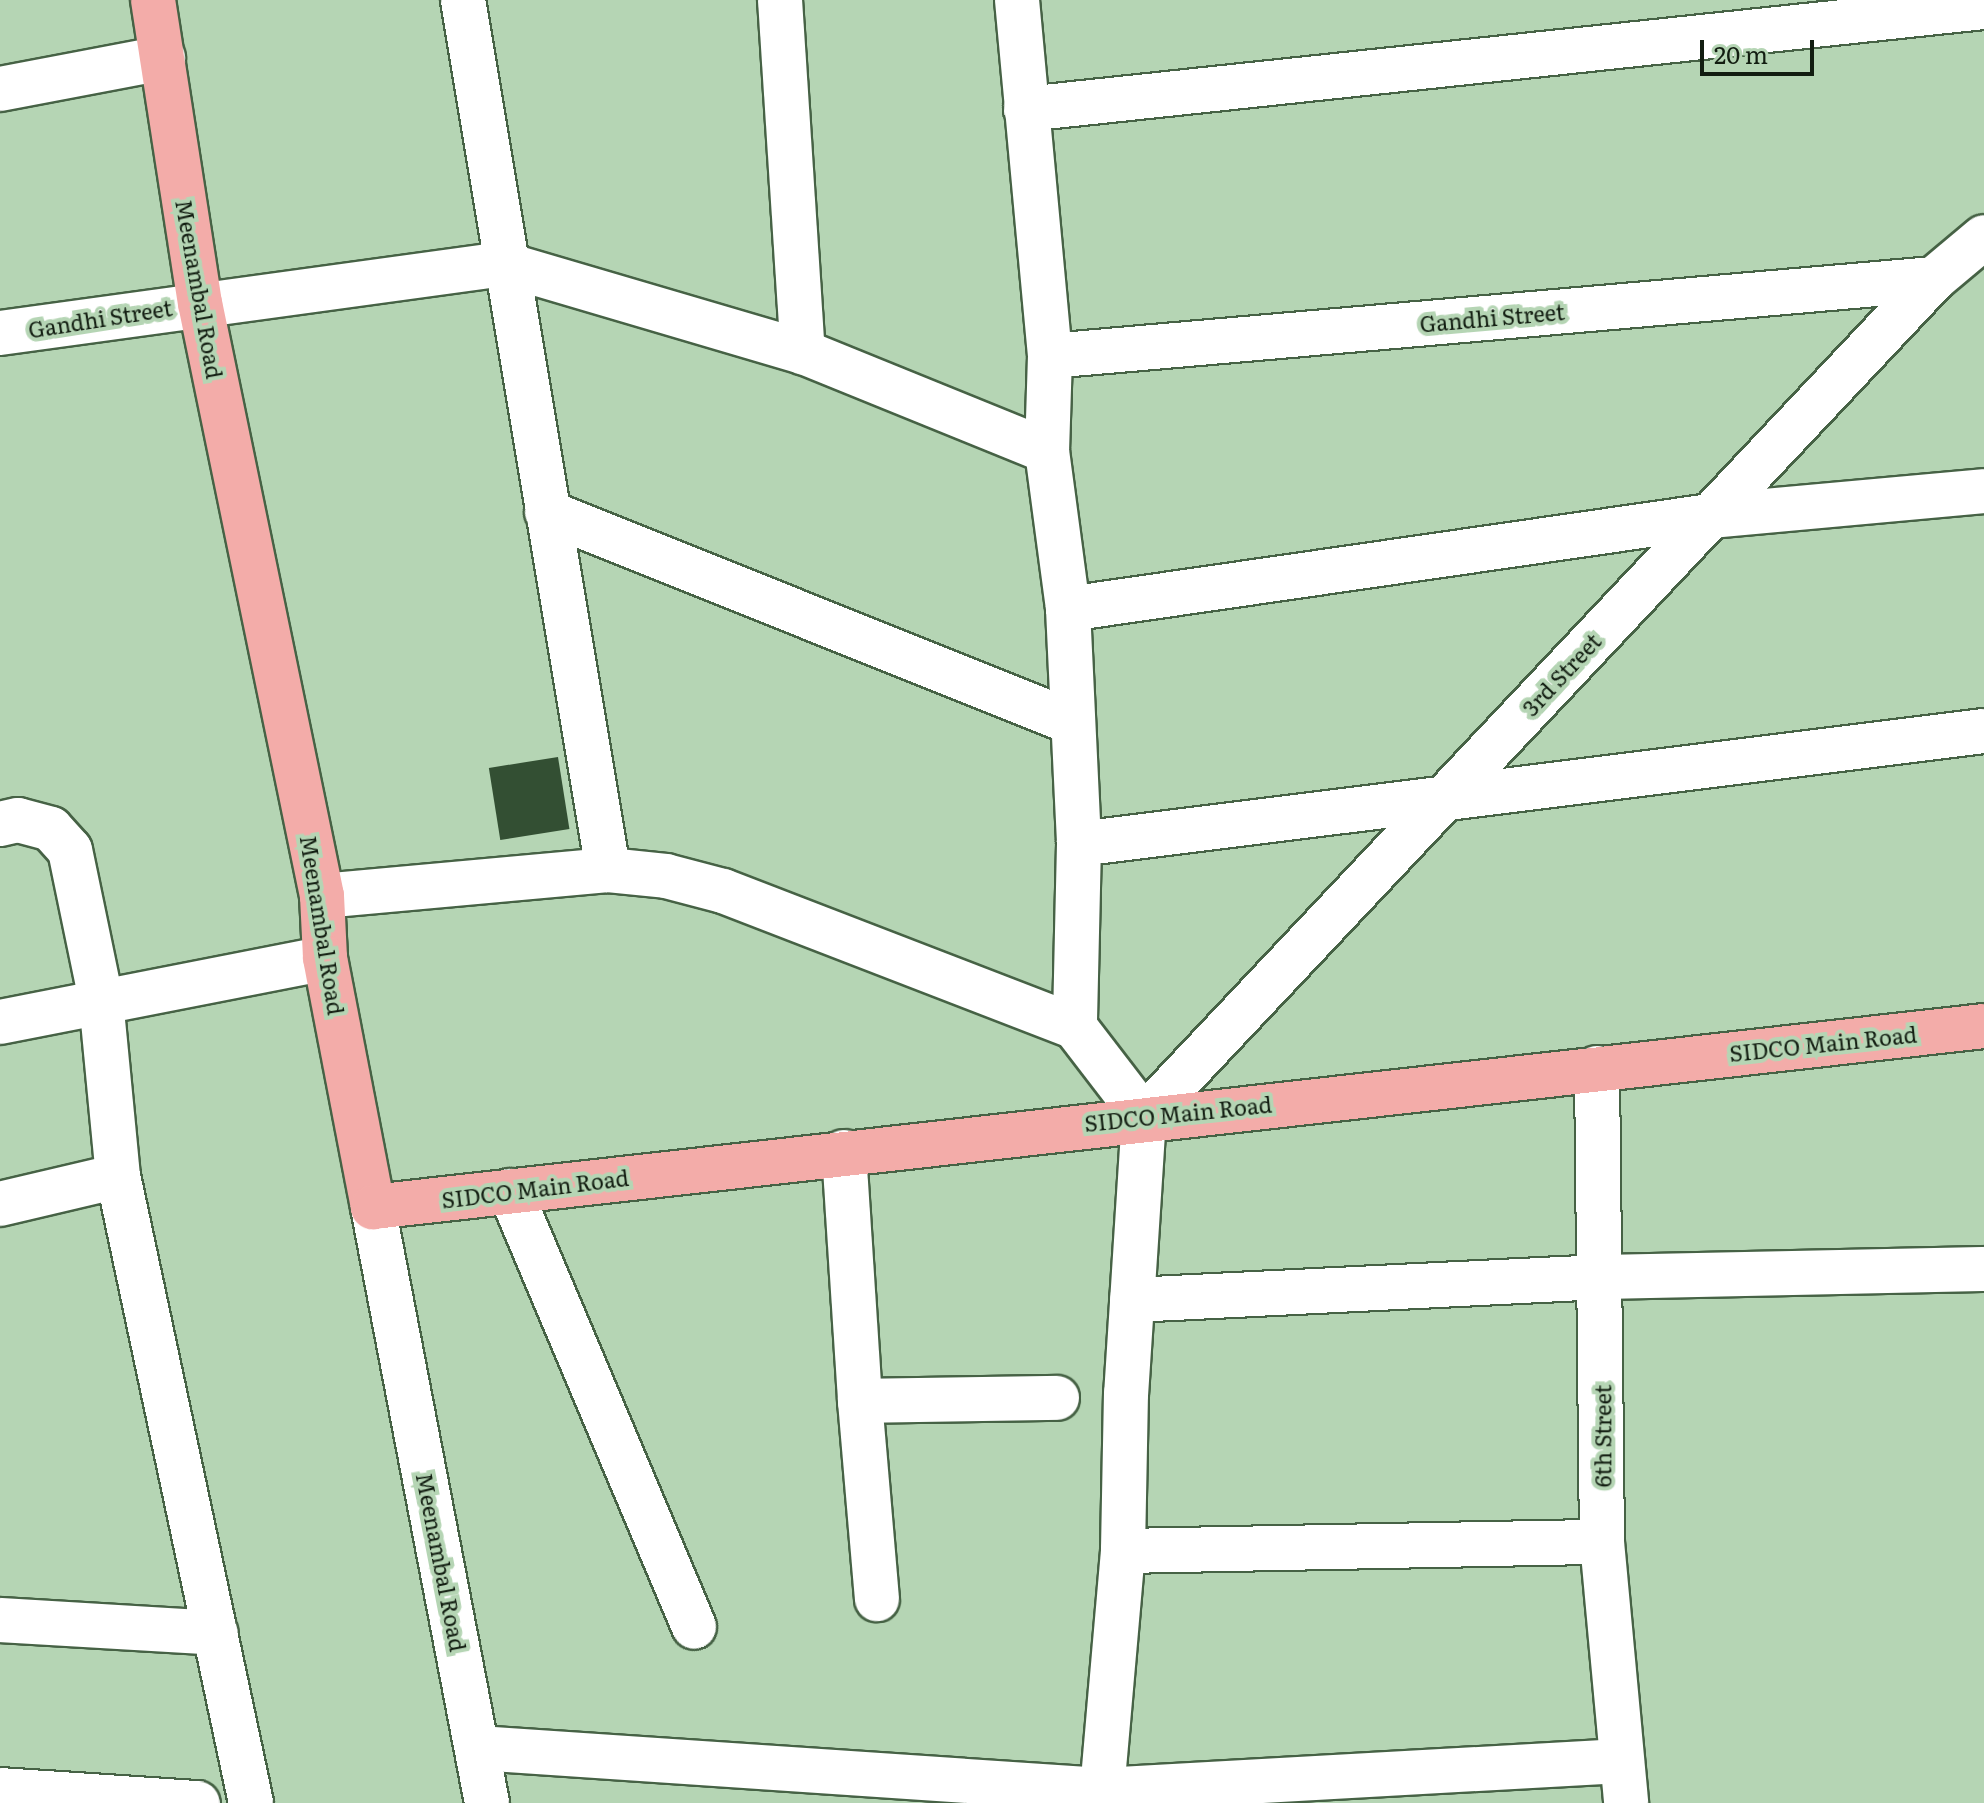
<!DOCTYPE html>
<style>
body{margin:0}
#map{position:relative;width:1984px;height:1803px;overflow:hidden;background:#b5d5b4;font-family:Literata,serif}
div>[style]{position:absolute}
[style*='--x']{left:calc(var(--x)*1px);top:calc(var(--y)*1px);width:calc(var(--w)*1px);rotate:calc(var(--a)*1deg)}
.building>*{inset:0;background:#334f33;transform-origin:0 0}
.roads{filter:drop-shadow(2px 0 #466245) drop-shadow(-2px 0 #466245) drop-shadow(0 2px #466245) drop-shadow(0 -2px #466245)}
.minor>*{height:44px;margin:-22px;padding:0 22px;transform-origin:22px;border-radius:22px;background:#fff}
.major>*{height:44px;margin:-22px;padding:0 22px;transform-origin:22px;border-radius:22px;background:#f3aca9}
span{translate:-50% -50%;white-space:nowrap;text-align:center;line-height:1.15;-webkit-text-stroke:8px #b5d5b4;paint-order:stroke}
.street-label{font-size:22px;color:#121d11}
.scale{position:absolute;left:1700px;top:40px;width:114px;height:36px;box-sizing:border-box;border:4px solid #121d11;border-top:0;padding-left:10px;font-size:24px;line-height:28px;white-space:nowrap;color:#121d11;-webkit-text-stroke:6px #b5d5b4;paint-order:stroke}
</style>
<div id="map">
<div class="building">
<i style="left:558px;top:757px;width:73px;height:70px;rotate:81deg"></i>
</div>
<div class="roads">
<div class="minor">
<i style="--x:463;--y:0;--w:882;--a:80.54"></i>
<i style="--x:780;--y:0;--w:353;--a:86.3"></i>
<i style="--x:1017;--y:0;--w:358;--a:84.7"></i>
<i style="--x:1050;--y:356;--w:95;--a:91.8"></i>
<i style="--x:1047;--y:451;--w:159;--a:82.4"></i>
<i style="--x:1068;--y:609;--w:235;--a:87.3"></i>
<i style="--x:1079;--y:844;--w:183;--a:91.3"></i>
<i style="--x:0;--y:89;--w:166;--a:-10.8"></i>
<i style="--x:1026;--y:109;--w:963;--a:-6.08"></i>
<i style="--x:0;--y:333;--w:509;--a:-7.8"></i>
<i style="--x:504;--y:264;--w:312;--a:16.4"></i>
<i style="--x:803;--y:352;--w:263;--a:22.1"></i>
<i style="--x:1050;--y:356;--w:887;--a:-4.98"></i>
<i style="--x:547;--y:512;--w:565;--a:21.84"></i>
<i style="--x:1068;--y:609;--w:649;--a:-8.24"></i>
<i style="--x:1710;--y:516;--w:275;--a:-5.2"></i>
<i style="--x:0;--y:824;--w:18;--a:-13"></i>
<i style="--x:18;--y:820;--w:34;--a:15"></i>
<i style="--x:51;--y:829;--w:28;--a:48"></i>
<i style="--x:70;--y:850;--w:153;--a:78.3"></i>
<i style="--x:101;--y:1000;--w:177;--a:84.5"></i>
<i style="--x:118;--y:1176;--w:641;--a:78.02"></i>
<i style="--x:1079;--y:844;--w:912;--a:-7.12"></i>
<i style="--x:322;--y:896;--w:287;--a:-5.2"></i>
<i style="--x:608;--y:870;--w:58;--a:5.9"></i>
<i style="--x:666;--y:876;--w:59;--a:14.7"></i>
<i style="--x:723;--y:891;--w:377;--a:21.1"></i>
<i style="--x:1075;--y:1027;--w:113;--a:52.5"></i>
<i style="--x:1144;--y:1117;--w:277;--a:93.7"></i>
<i style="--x:1126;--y:1393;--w:158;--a:91.1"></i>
<i style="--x:1123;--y:1551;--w:253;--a:95"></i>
<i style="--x:0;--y:1022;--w:331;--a:-11.1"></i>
<i style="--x:1597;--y:1068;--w:474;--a:89.4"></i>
<i style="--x:1602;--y:1542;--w:262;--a:84.7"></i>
<i style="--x:1144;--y:1117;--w:1152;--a:-46.69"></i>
<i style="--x:1934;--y:279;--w:65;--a:-40"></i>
<i style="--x:844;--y:1152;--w:250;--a:86.3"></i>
<i style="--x:860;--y:1401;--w:197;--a:-0.9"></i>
<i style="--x:510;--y:1191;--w:473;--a:67.1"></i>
<i style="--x:0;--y:1204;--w:121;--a:-13.3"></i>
<i style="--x:373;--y:1207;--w:607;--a:79.17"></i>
<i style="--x:1132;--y:1300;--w:470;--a:-2.8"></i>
<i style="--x:1601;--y:1277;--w:383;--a:-1.2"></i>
<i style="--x:860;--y:1401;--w:199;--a:85.1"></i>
<i style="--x:1123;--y:1551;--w:479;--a:-1.1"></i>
<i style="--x:0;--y:1620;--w:216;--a:3.4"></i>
<i style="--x:478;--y:1748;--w:625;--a:3.85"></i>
<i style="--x:1102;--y:1790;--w:520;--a:-3.2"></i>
<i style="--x:0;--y:1790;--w:198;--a:3.8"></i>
</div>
<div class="major">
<i style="--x:153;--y:0;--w:307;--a:81.2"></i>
<i style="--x:200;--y:303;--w:605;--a:78.37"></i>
<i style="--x:322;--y:896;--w:62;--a:87.2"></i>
<i style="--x:325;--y:958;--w:254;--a:79.1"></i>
<i style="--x:373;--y:1207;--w:1621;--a:-6.41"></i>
</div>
</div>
<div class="street-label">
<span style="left:200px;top:289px;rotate:80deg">Meenambal Road</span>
<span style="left:1492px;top:317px;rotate:-5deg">Gandhi Street</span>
<span style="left:100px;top:318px;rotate:-9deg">Gandhi Street</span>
<span style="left:1561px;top:674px;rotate:-47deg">3rd Street</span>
<span style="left:323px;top:925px;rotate:81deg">Meenambal Road</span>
<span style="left:1823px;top:1043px;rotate:-6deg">SIDCO Main Road</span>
<span style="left:1178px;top:1113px;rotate:-6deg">SIDCO Main Road</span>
<span style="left:535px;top:1188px;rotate:-7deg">SIDCO Main Road</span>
<span style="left:1602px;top:1436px;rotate:-90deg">6th Street</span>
<span style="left:442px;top:1562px;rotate:79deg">Meenambal Road</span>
</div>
<div class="scale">20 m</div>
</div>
